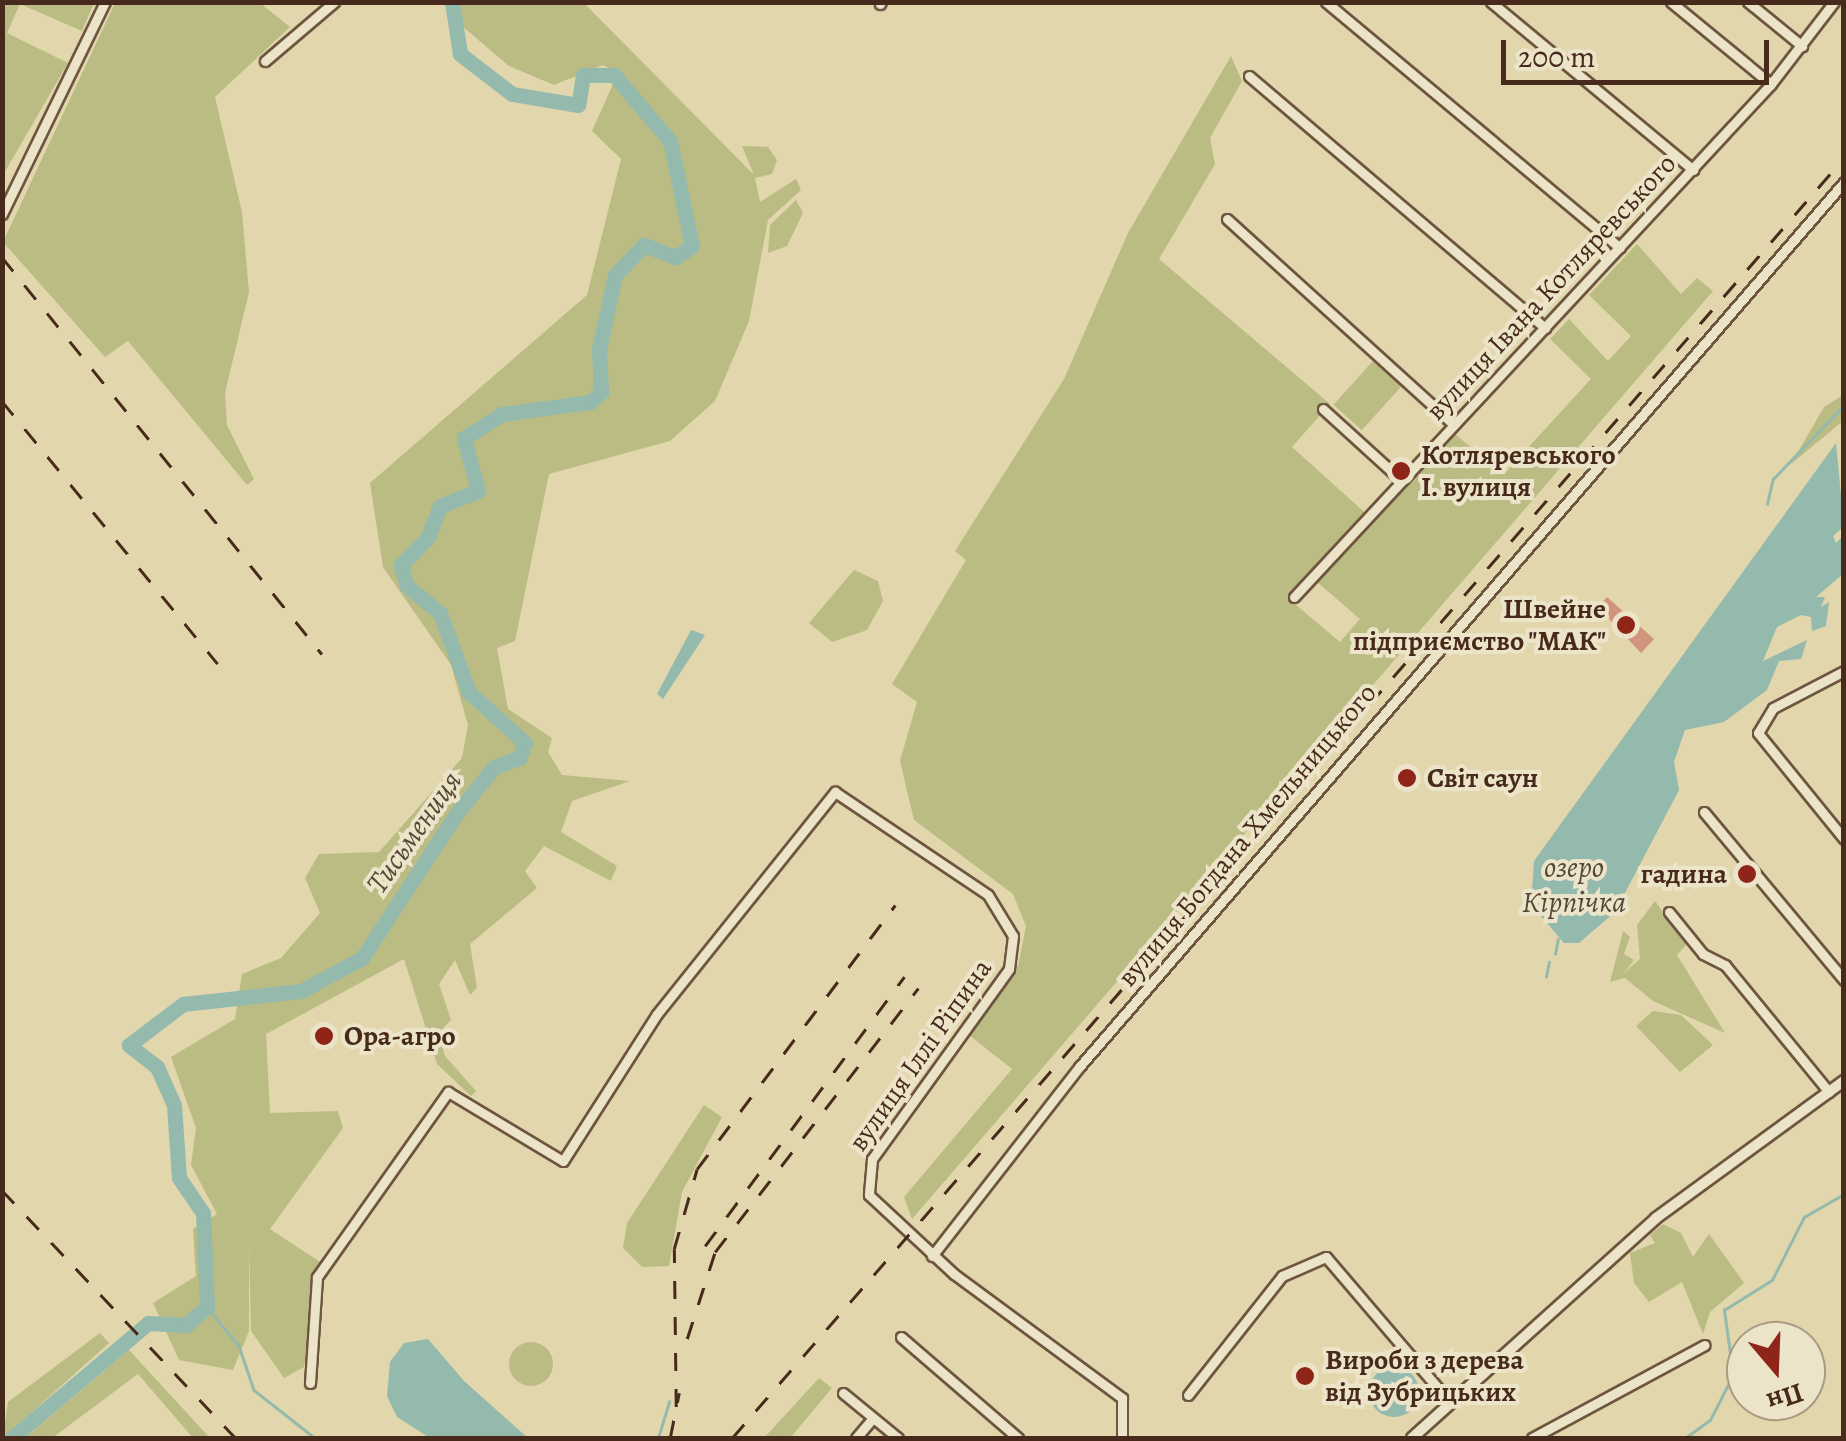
<!DOCTYPE html>
<meta charset="utf-8">
<style>
body{margin:0}
#map{position:relative;width:1846px;height:1441px;overflow:hidden;background:#e1d6ac;font-family:Alegreya,serif}
div>[style]{position:absolute}
[style*='--x']{left:calc(var(--x)*1px);top:calc(var(--y)*1px);width:calc(var(--w)*1px);rotate:calc(var(--a)*1deg)}
.green>*{inset:0;background:#babc84;transform-origin:0 0}
.round{border-radius:50%}
.water>*{inset:0;background:#94b9ad}
.stream>*{height:2.5px;margin:-1.25px;padding:0 1.25px;transform-origin:1.25px;border-radius:1.25px;background:#94b9ad}
.river>*{height:15px;margin:-7.5px;padding:0 7.5px;transform-origin:7.5px;border-radius:7.5px;background:#94b9ad}
.building>*{inset:0;background:#d1947d}
.roads{filter:drop-shadow(2px 0 #6e553f) drop-shadow(-2px 0 #6e553f) drop-shadow(0 2px #6e553f) drop-shadow(0 -2px #6e553f)}
.minor>*{height:9px;margin:-4.5px;padding:0 4.5px;transform-origin:4.5px;border-radius:4.5px;background:#ece4c9}
.tertiary>*{height:10px;margin:-5px;padding:0 5px;transform-origin:5px;border-radius:5px;background:#ece4c9}
.rail>*{height:2.5px;margin-top:-1.25px;transform-origin:0;background:repeating-linear-gradient(90deg,#472a1b 0 18px,transparent 0 36px)}
.dots>*{width:28px;height:28px;translate:-50% -50%;box-sizing:border-box;border:5px solid #ece4c9;border-radius:50%}
span{translate:-50% -50%;white-space:nowrap;text-align:center;line-height:1.15;-webkit-text-stroke:8px #ece4c9;paint-order:stroke}
.street-label{font-size:28px;color:#472a1b}
.poi-label{font-size:28px;color:#472a1b;font-weight:700}
.left{translate:0 -50%;text-align:left}
.right{translate:-100% -50%;text-align:right}
.water-label{font-size:30px;color:#564738;font-style:italic}
.frame{position:absolute;inset:0;border:5px solid #472a1b;pointer-events:none}
.north{position:absolute;left:1726px;top:1321px;width:100px;height:100px;box-sizing:border-box;background:#ece4c9;border:2px solid #aa9a83;border-radius:50%;rotate:161deg;font-size:28px;font-weight:700;line-height:40px;text-align:center;color:#472a1b}
.north::after{content:'';display:block;margin:auto;width:35px;height:45px;background:#8f2418;clip-path:polygon(50% 0,100% 100%,50% 72%,0 100%)}
.scale{position:absolute;left:1501px;top:40px;width:268px;height:45px;box-sizing:border-box;border:5px solid #472a1b;border-top:0;padding-left:12px;font-size:30px;line-height:35px;white-space:nowrap;color:#472a1b;-webkit-text-stroke:8px #ece4c9;paint-order:stroke}
</style>
<div id="map">
<div class="green">
<i style="clip-path:polygon(3px 2px,94px 3px,82px 31px,20px 4px,7px 33px,68px 63px,3px 175px)"></i>
<i style="clip-path:polygon(115px 3px,260px 3px,290px 27px,215px 97px,242px 212px,249px 292px,225px 393px,227px 425px,254px 479px,247px 485px,128px 341px,105px 357px,3px 242px)"></i>
<i style="clip-path:polygon(460px 3px,584px 3px,754px 175px,742px 146px,768px 147px,777px 160px,772px 174px,755px 178px,760px 202px,796px 179px,801px 190px,768px 220px,749px 321px,715px 401px,670px 441px,549px 474px,515px 641px,497px 648px,508px 709px,552px 738px,548px 752px,562px 775px,630px 781px,572px 801px,561px 832px,617px 866px,611px 881px,544px 846px,525px 871px,537px 888px,470px 944px,477px 988px,470px 995px,455px 960px,439px 984px,451px 1020px,438px 1033px,445px 1056px,476px 1091px,471px 1096px,437px 1064px,404px 959px,266px 1034px,270px 1113px,338px 1111px,343px 1128px,270px 1229px,320px 1262px,304px 1367px,284px 1378px,251px 1331px,249px 1244px,249px 1331px,233px 1370px,179px 1360px,153px 1303px,196px 1276px,193px 1229px,217px 1214px,191px 1165px,196px 1128px,171px 1057px,235px 1019px,242px 974px,281px 958px,320px 913px,305px 878px,319px 854px,379px 852px,462px 758px,468px 725px,451px 665px,383px 567px,370px 483px,587px 295px,621px 159px,592px 131px,618px 73px,603px 65px,554px 85px,509px 66px,462px 26px)"></i>
<i style="clip-path:polygon(evenodd,1231px 56px,1242px 81px,1210px 138px,1215px 164px,1159px 259px,1330px 404px,1292px 447px,1372px 519px,1454px 433px,1503px 475px,1591px 379px,1550px 339px,1569px 319px,1608px 361px,1631px 336px,1589px 295px,1637px 244px,1681px 294px,1697px 278px,1713px 291px,912px 1219px,904px 1197px,1012px 1069px,969px 1035px,1018px 966px,1026px 926px,1013px 894px,914px 820px,900px 761px,917px 702px,892px 684px,966px 560px,955px 551px,1064px 379px,1128px 233px,1231px 56px,1317px 582px,1360px 619px,1340px 642px,1296px 605px,1317px 582px)"></i>
<i style="clip-path:polygon(796px 200px,803px 213px,787px 246px,768px 253px,770px 225px)"></i>
<i style="left:1373px;top:361px;width:38px;height:59px;rotate:42deg"></i>
<i style="clip-path:polygon(1843px 395px,1843px 421px,1791px 464px,1824px 407px)"></i>
<i style="clip-path:polygon(854px 570px,878px 581px,883px 601px,867px 630px,832px 642px,809px 623px)"></i>
<i style="clip-path:polygon(1655px 901px,1687px 944px,1677px 955px,1725px 1033px,1653px 1001px,1625px 978px,1610px 982px,1623px 931px,1630px 937px,1624px 954px,1634px 960px,1624px 973px,1640px 959px,1637px 925px)"></i>
<i style="clip-path:polygon(1653px 1011px,1681px 1015px,1713px 1045px,1680px 1072px,1636px 1026px)"></i>
<i style="clip-path:polygon(704px 1105px,722px 1117px,682px 1192px,669px 1266px,642px 1267px,623px 1248px,627px 1223px)"></i>
<i style="clip-path:polygon(1663px 1224px,1681px 1233px,1693px 1257px,1709px 1234px,1744px 1283px,1710px 1312px,1703px 1334px,1682px 1282px,1649px 1302px,1634px 1283px,1630px 1253px,1655px 1243px,1650px 1235px)"></i>
<i style="clip-path:polygon(100px 1333px,109px 1343px,3px 1438px,8px 1402px)"></i>
<i class="round" style="left:509px;top:1342px;width:44px;height:44px"></i>
<i style="clip-path:polygon(129px 1350px,210px 1438px,193px 1438px,138px 1374px,52px 1438px,25px 1438px)"></i>
<i style="clip-path:polygon(819px 1378px,832px 1388px,790px 1438px,764px 1438px)"></i>
</div>
<div class="water">
<i style="clip-path:polygon(1836px 443px,1844px 526px,1833px 536px,1836px 543px,1843px 536px,1843px 574px,1816px 597px,1825px 597px,1821px 607px,1829px 602px,1826px 626px,1812px 631px,1811px 617px,1801px 615px,1777px 627px,1763px 661px,1807px 640px,1801px 659px,1779px 661px,1767px 690px,1724px 722px,1685px 730px,1674px 762px,1679px 790px,1615px 912px,1579px 943px,1564px 943px,1531px 904px,1534px 861px)"></i>
<i style="clip-path:polygon(691px 630px,705px 635px,663px 699px,657px 694px)"></i>
<i style="clip-path:polygon(428px 1339px,464px 1381px,528px 1438px,430px 1438px,397px 1417px,387px 1396px,390px 1362px,404px 1343px)"></i>
<i class="round" style="left:1369px;top:1367px;width:50px;height:50px"></i>
</div>
<div class="stream">
<i style="--x:1767;--y:504;--w:26;--a:-77"></i>
<i style="--x:1773;--y:479;--w:103;--a:-46.2"></i>
<i style="--x:1555;--y:954;--w:15;--a:-79"></i>
<i style="--x:1546;--y:977;--w:15;--a:-79"></i>
<i style="--x:207;--y:1307;--w:50;--a:50.6"></i>
<i style="--x:239;--y:1346;--w:46;--a:71.2"></i>
<i style="--x:254;--y:1390;--w:78;--a:38.2"></i>
<i style="--x:658;--y:1438;--w:38;--a:-73"></i>
<i style="--x:1685;--y:1438;--w:31;--a:-36"></i>
<i style="--x:1710;--y:1420;--w:51;--a:-62.9"></i>
<i style="--x:1733;--y:1375;--w:66;--a:-97.9"></i>
<i style="--x:1724;--y:1310;--w:57;--a:-32"></i>
<i style="--x:1772;--y:1280;--w:71;--a:-63.1"></i>
<i style="--x:1804;--y:1217;--w:46;--a:-29.9"></i>
</div>
<div class="river">
<i style="--x:12;--y:1438;--w:178;--a:-40.2"></i>
<i style="--x:148;--y:1323;--w:38;--a:3"></i>
<i style="--x:186;--y:1325;--w:28;--a:-41"></i>
<i style="--x:207;--y:1307;--w:94;--a:-92.4"></i>
<i style="--x:203;--y:1213;--w:42;--a:-124.4"></i>
<i style="--x:179;--y:1178;--w:73;--a:-93.9"></i>
<i style="--x:174;--y:1105;--w:42;--a:-114.1"></i>
<i style="--x:157;--y:1067;--w:36;--a:-142"></i>
<i style="--x:129;--y:1045;--w:68;--a:-37.2"></i>
<i style="--x:183;--y:1004;--w:119;--a:-6.3"></i>
<i style="--x:301;--y:991;--w:69;--a:-28.4"></i>
<i style="--x:362;--y:958;--w:173;--a:-56.8"></i>
<i style="--x:457;--y:813;--w:59;--a:-51.2"></i>
<i style="--x:494;--y:767;--w:27;--a:-20"></i>
<i style="--x:519;--y:758;--w:16;--a:-68"></i>
<i style="--x:525;--y:743;--w:76;--a:-137.7"></i>
<i style="--x:469;--y:692;--w:84;--a:-110.2"></i>
<i style="--x:440;--y:613;--w:43;--a:-140.7"></i>
<i style="--x:407;--y:586;--w:22;--a:-106"></i>
<i style="--x:401;--y:565;--w:39;--a:-46"></i>
<i style="--x:428;--y:537;--w:33;--a:-69"></i>
<i style="--x:440;--y:506;--w:41;--a:-21.5"></i>
<i style="--x:478;--y:491;--w:55;--a:-104.8"></i>
<i style="--x:464;--y:438;--w:45;--a:-32.3"></i>
<i style="--x:502;--y:414;--w:89;--a:-7.8"></i>
<i style="--x:590;--y:402;--w:15;--a:-42"></i>
<i style="--x:601;--y:392;--w:43;--a:-92.7"></i>
<i style="--x:599;--y:349;--w:76;--a:-77.8"></i>
<i style="--x:615;--y:275;--w:42;--a:-46"></i>
<i style="--x:644;--y:245;--w:34;--a:21"></i>
<i style="--x:676;--y:257;--w:19;--a:-35"></i>
<i style="--x:692;--y:246;--w:107;--a:-101.8"></i>
<i style="--x:670;--y:141;--w:87;--a:-130.3"></i>
<i style="--x:614;--y:75;--w:31;--a:180"></i>
<i style="--x:583;--y:75;--w:30;--a:99"></i>
<i style="--x:578;--y:105;--w:67;--a:-170.5"></i>
<i style="--x:512;--y:94;--w:66;--a:-142.4"></i>
<i style="--x:460;--y:54;--w:53;--a:-98.7"></i>
</div>
<div class="building">
<i style="clip-path:polygon(1607px 597px,1654px 639px,1641px 653px,1598px 607px)"></i>
</div>
<div class="roads">
<div class="minor">
<i style="--x:1326;--y:2;--w:383;--a:39.9"></i>
<i style="--x:1491;--y:2;--w:263;--a:39.7"></i>
<i style="--x:1671;--y:2;--w:129;--a:39.4"></i>
<i style="--x:1748;--y:2;--w:70;--a:39.2"></i>
<i style="--x:880;--y:4;--w:2;--a:-63"></i>
<i style="--x:265;--y:61;--w:91;--a:-40.5"></i>
<i style="--x:1249;--y:76;--w:389;--a:40.4"></i>
<i style="--x:2;--y:214;--w:236;--a:-64.1"></i>
<i style="--x:1227;--y:219;--w:305;--a:42.2"></i>
<i style="--x:1323;--y:409;--w:105;--a:42.3"></i>
<i style="--x:1294;--y:597;--w:700;--a:-47.08"></i>
<i style="--x:1771;--y:84;--w:103;--a:-52.5"></i>
<i style="--x:1844;--y:671;--w:80;--a:152.5"></i>
<i style="--x:1773;--y:708;--w:29;--a:121"></i>
<i style="--x:1758;--y:733;--w:136;--a:50.9"></i>
<i style="--x:1704;--y:812;--w:219;--a:50.2"></i>
<i style="--x:1669;--y:912;--w:54;--a:51"></i>
<i style="--x:1703;--y:954;--w:25;--a:27"></i>
<i style="--x:1725;--y:965;--w:164;--a:50.7"></i>
<i style="--x:932;--y:1256;--w:241;--a:-52.1"></i>
<i style="--x:1080;--y:1066;--w:1168;--a:-49.16"></i>
<i style="--x:901;--y:1337;--w:155;--a:40.8"></i>
<i style="--x:310;--y:1383;--w:106;--a:-86.2"></i>
<i style="--x:317;--y:1277;--w:227;--a:-54.7"></i>
<i style="--x:448;--y:1092;--w:134;--a:31"></i>
<i style="--x:563;--y:1161;--w:174;--a:-57.4"></i>
<i style="--x:657;--y:1014;--w:285;--a:-51.3"></i>
<i style="--x:835;--y:792;--w:184;--a:33.9"></i>
<i style="--x:988;--y:895;--w:48;--a:58.6"></i>
<i style="--x:1013;--y:936;--w:33;--a:97"></i>
<i style="--x:1009;--y:969;--w:234;--a:125.8"></i>
<i style="--x:872;--y:1159;--w:36;--a:95"></i>
<i style="--x:869;--y:1195;--w:116;--a:42.9"></i>
<i style="--x:954;--y:1274;--w:209;--a:36.4"></i>
<i style="--x:1122;--y:1398;--w:40;--a:90"></i>
<i style="--x:843;--y:1393;--w:71;--a:39.3"></i>
<i style="--x:1188;--y:1395;--w:152;--a:-51.7"></i>
<i style="--x:1282;--y:1276;--w:48;--a:-23.4"></i>
<i style="--x:1326;--y:1257;--w:188;--a:49.5"></i>
<i style="--x:856;--y:1438;--w:26;--a:-50"></i>
<i style="--x:1532;--y:1438;--w:196;--a:-28.3"></i>
</div>
<div class="tertiary">
<i style="--x:1412;--y:1438;--w:329;--a:-42"></i>
<i style="--x:1656;--y:1218;--w:233;--a:-36.1"></i>
</div>
</div>
<div class="rail">
<i style="--x:2;--y:257;--w:510;--a:51.13"></i>
<i style="--x:2;--y:401;--w:340;--a:50.6"></i>
<i style="--x:2;--y:1190;--w:341;--a:46.7"></i>
<i style="--x:705;--y:1246;--w:335;--a:-53.5"></i>
<i style="--x:687;--y:1339;--w:91;--a:-72.2"></i>
<i style="--x:715;--y:1252;--w:333;--a:-52.4"></i>
<i style="--x:676;--y:1407;--w:158;--a:-90.7"></i>
<i style="--x:674;--y:1249;--w:83;--a:-74"></i>
<i style="--x:697;--y:1169;--w:330;--a:-53.1"></i>
<i style="--x:670;--y:1438;--w:46;--a:-78.7"></i>
<i style="--x:732;--y:1438;--w:1696;--a:-49.02"></i>
</div>
<div class="dots">
<i style="left:1401px;top:471px;background:#8f2418"></i>
<i style="left:1626px;top:625px;background:#8f2418"></i>
<i style="left:1407px;top:778px;background:#8f2418"></i>
<i style="left:1747px;top:874px;background:#8f2418"></i>
<i style="left:324px;top:1036px;background:#8f2418"></i>
<i style="left:1305px;top:1376px;background:#8f2418"></i>
</div>
<div class="street-label">
<span style="left:1551px;top:287px;rotate:-47deg">вулиця Івана Котляревського</span>
<span style="left:1247px;top:835px;rotate:-50deg">вулиця Богдана Хмельницького</span>
<span style="left:920px;top:1055px;rotate:-55deg">вулиця Іллі Ріпина</span>
</div>
<div class="poi-label">
<span class="left" style="left:1421px;top:471px">Котляревського<br>І. вулиця</span>
<span class="right" style="left:1606px;top:625px">Швейне<br>підприємство "МАК"</span>
<span class="left" style="left:1427px;top:778px">Світ саун</span>
<span class="right" style="left:1727px;top:874px">гадина</span>
<span class="left" style="left:344px;top:1036px">Ора-агро</span>
<span class="left" style="left:1325px;top:1376px">Вироби з дерева<br>від Зубрицьких</span>
</div>
<div class="water-label">
<span style="left:414px;top:832px;rotate:-55deg">Тисьмениця</span>
<span style="left:1574px;top:884px">озеро<br>Кірпічка</span>
</div>
<div class="frame"></div>
<div class="north">Пн</div>
<div class="scale">200 m</div>
</div>
